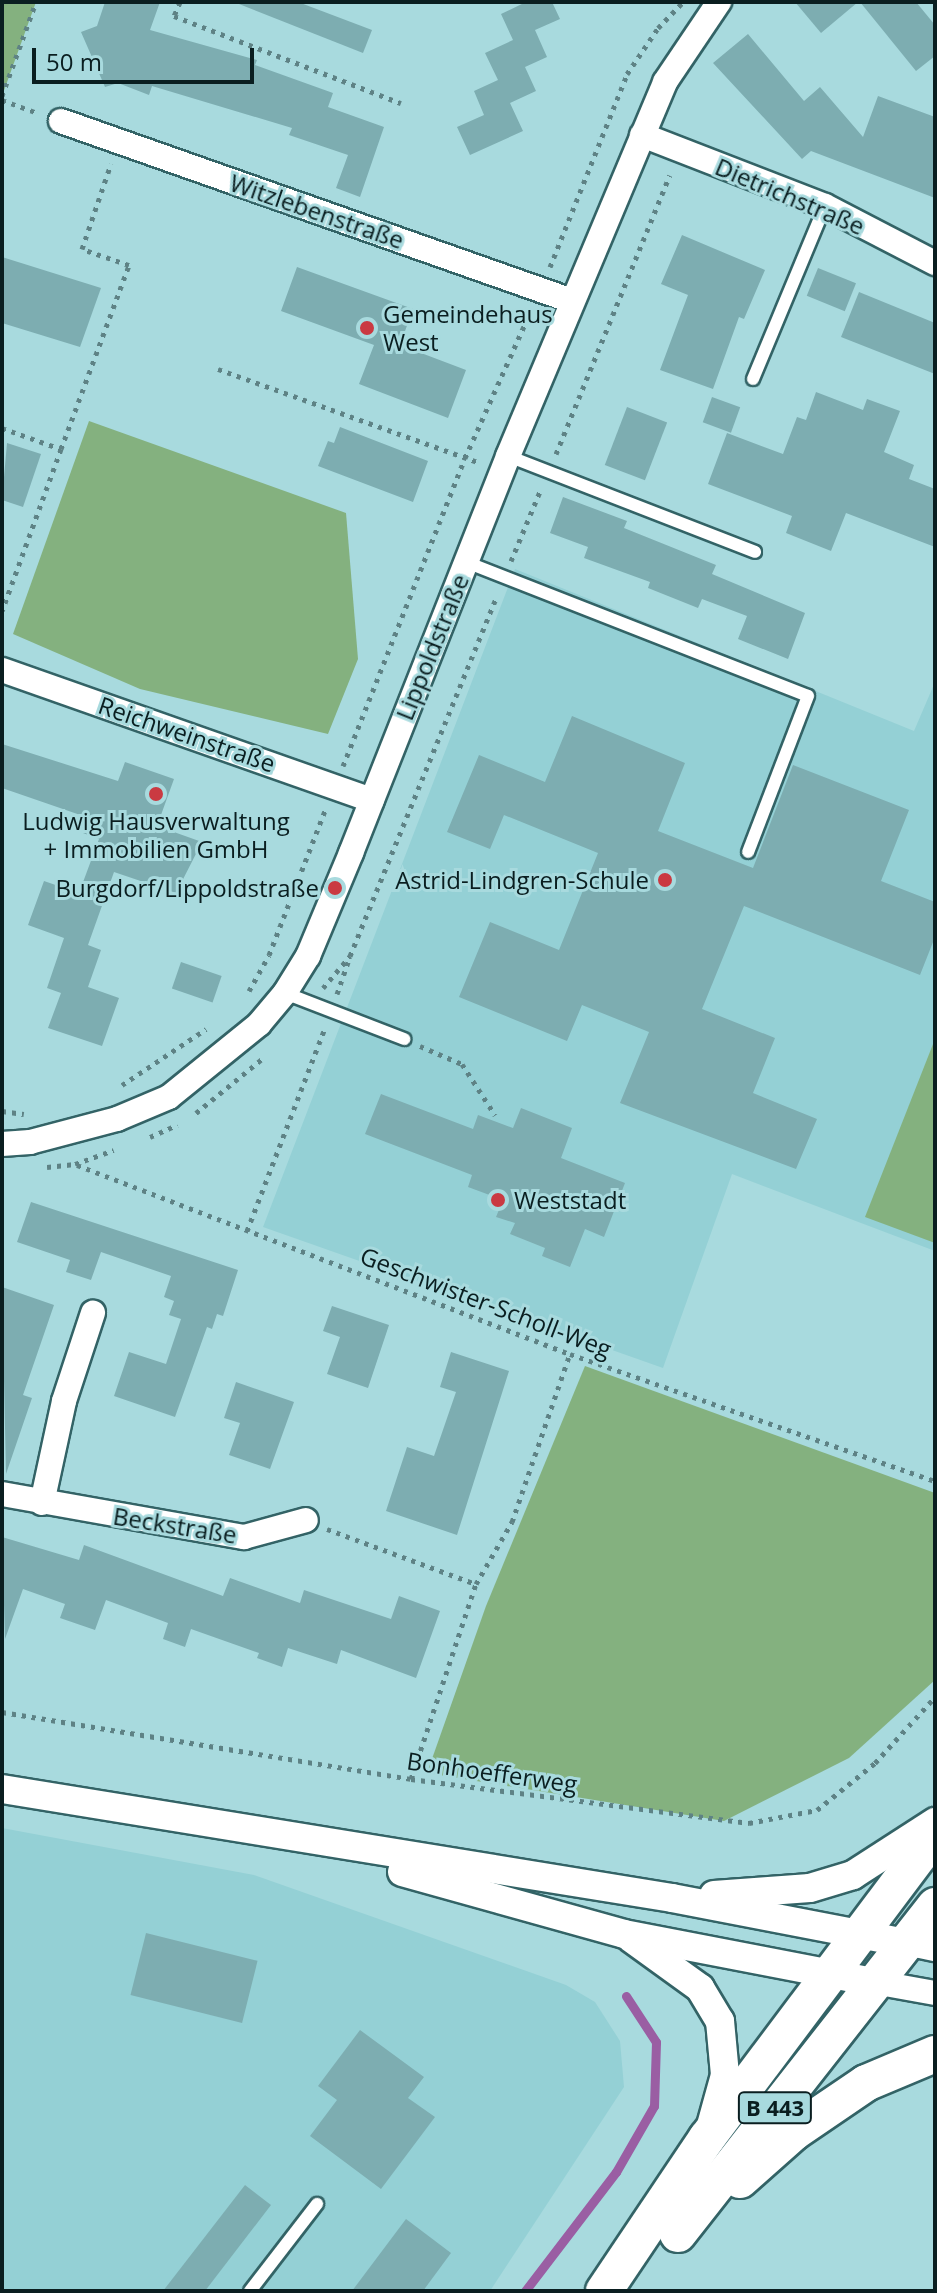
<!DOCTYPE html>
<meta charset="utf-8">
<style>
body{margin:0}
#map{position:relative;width:937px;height:2293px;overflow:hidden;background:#a8dade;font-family:"Open Sans",sans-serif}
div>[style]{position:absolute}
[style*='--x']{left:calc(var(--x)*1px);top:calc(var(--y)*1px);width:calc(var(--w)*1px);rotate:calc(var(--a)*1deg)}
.built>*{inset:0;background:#94d0d5}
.green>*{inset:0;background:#84b17f}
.stream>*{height:9px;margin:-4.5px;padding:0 4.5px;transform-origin:4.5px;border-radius:4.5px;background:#9a5ea3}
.building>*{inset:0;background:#7dadb1;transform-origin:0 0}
.path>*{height:5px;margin-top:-2.5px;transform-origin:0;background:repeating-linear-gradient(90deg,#5e8285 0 4px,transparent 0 10px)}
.roads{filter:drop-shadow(2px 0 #336366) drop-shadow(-2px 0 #336366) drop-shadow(0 2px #336366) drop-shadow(0 -2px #336366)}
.service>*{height:12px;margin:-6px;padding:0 6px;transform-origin:6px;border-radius:6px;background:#fff}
.minor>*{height:24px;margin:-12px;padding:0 12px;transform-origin:12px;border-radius:12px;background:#fff}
.tertiary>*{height:28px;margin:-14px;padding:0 14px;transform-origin:14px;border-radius:14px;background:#fff}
.primary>*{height:36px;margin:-18px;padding:0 18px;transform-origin:18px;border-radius:18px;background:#fff}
.dots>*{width:22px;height:22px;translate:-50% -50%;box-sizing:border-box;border:4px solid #a8dade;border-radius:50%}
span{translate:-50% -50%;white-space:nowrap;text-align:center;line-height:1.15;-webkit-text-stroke:6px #a8dade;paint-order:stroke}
.shield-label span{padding:2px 6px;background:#a8dade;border:2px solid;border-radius:6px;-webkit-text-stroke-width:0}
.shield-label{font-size:22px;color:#0a1e20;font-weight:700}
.street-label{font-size:24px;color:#0a1e20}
.poi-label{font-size:24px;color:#0a1e20}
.left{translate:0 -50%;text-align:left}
.right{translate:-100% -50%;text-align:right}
.frame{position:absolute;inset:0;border:4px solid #0a1e20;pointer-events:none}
.scale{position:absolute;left:32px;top:48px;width:222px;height:36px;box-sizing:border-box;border:4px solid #0a1e20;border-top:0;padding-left:10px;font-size:24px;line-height:28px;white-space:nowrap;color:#0a1e20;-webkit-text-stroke:6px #a8dade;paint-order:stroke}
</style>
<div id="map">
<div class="built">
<i style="clip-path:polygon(515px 569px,914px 731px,935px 682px,935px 1251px,732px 1174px,663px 1368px,263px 1227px)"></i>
<i style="clip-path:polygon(2px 1828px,254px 1875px,566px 1985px,595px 2002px,620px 2041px,624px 2087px,490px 2291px,2px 2291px)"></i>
</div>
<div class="green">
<i style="clip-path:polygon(2px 2px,36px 2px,2px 96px)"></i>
<i style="clip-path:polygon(89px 421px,346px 513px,358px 659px,328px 734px,140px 689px,13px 634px)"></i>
<i style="clip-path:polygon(935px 1039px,935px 1243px,865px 1217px)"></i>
<i style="clip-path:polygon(585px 1366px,935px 1493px,935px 1680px,849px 1758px,724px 1821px,427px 1773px,486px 1606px)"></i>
</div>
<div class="stream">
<i style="--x:525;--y:2291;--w:150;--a:-52.6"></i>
<i style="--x:616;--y:2172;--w:76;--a:-60.1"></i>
<i style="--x:654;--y:2106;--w:64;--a:-88.2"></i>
<i style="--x:656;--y:2042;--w:55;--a:-123.1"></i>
</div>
<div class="building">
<i style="clip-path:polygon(105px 2px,160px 2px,150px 30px,257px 60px,255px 65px,333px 93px,328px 107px,384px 127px,360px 197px,336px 188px,348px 155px,289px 135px,292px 128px,152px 86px,149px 95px,118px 83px,105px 87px,81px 32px,97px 26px)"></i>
<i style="clip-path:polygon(234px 2px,298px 2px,372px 30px,363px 53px)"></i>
<i style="clip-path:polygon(526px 2px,552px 2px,560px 19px,535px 30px,547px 57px,525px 67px,536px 91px,510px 103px,523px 131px,470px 155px,457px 127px,484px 115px,474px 91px,498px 80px,485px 53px,513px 40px,501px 14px)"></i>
<i style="clip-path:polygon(795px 2px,858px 2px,821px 33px)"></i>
<i style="clip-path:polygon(860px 2px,916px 2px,935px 25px,935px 56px,916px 71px)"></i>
<i style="clip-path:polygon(748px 34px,804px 101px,820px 87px,863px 137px,878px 96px,935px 117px,935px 198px,811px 151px,802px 159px,713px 63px)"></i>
<i style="clip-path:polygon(682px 235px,765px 270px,744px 319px,739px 317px,713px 389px,660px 370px,688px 295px,661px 284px)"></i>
<i style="clip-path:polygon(2px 257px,101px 288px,80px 347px,2px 323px)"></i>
<i style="clip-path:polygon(297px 267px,413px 309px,400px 345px,466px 370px,448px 418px,359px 384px,374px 345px,281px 311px)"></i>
<i style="left:818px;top:268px;width:41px;height:30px;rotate:22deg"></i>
<i style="clip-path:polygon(859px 292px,935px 323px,935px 374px,841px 337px)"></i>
<i style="clip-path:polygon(816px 392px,863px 410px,867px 399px,900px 411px,884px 452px,914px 465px,909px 479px,935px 489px,935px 547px,846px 513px,831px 551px,786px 533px,792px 516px,708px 484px,727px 433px,783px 454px,797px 417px,806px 420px)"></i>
<i style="left:712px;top:397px;width:30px;height:27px;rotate:20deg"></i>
<i style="left:627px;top:407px;width:43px;height:62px;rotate:21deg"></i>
<i style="clip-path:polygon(340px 427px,428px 461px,413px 502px,318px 466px,328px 441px,334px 443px)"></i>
<i style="clip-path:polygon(7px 443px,41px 454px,23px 507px,2px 500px)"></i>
<i style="clip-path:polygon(563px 497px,627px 521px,624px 528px,716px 565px,712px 574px,805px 613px,788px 659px,738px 639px,747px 616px,702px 599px,698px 608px,648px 588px,650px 582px,584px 558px,588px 547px,550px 533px)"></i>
<i style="clip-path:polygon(572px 716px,685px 763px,658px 831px,753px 868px,793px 765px,909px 810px,881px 881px,935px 902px,935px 937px,920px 975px,744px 906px,702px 1009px,775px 1038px,753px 1093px,817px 1119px,796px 1169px,620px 1103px,649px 1032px,582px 1005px,567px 1041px,459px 997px,490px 922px,559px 950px,598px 853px,504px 815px,490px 849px,447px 832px,479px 755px,545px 782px)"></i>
<i style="clip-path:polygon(2px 744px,118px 781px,125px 762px,174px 779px,157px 826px,202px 842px,176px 893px,114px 872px,88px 945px,101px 950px,88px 987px,119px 998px,102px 1046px,48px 1028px,61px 993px,47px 988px,64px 938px,28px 925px,44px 881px,79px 893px,99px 839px,83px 833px,89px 818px,2px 788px)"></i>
<i style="left:181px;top:962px;width:43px;height:28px;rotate:19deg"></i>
<i style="clip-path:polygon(381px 1094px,473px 1129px,478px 1115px,513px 1128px,521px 1108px,572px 1128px,561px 1158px,625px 1183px,604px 1237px,585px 1229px,570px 1267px,542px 1256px,545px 1248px,510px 1234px,515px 1223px,496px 1217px,503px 1200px,468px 1187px,472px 1175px,365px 1134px)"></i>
<i style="clip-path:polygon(31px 1202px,238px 1270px,223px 1316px,217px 1314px,212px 1329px,207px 1327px,175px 1417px,114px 1396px,129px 1352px,166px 1364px,181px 1319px,169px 1315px,174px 1301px,164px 1297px,171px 1276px,101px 1252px,91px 1280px,66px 1272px,70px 1260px,17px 1242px)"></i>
<i style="clip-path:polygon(2px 1287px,54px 1305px,23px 1395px,32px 1398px,6px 1474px)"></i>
<i style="clip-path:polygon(332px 1306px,389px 1325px,368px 1388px,327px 1374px,340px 1337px,323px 1331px)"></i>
<i style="clip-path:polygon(451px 1352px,509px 1371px,457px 1535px,386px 1511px,407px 1447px,434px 1456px,456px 1392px,440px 1387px)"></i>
<i style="clip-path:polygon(236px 1382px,294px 1402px,270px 1469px,229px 1455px,240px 1423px,224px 1418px)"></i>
<i style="clip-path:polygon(2px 1537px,79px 1560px,84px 1545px,223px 1596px,230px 1578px,300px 1603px,304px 1590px,391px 1619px,399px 1596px,440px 1611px,416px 1678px,341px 1650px,337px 1664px,288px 1648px,282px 1667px,257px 1658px,259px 1653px,191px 1629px,185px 1647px,163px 1639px,168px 1623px,106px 1600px,95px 1630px,60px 1618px,65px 1604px,23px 1589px,5px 1639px)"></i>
<i style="left:146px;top:1933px;width:115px;height:64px;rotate:14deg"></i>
<i style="clip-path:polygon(360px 2030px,424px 2077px,408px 2098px,435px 2117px,381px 2189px,310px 2136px,337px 2100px,318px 2086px)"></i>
<i style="clip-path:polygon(245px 2185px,271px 2205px,205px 2291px,163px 2291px)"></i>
<i style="clip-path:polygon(406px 2219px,451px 2253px,423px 2291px,352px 2291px)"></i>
</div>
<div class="path">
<i style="--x:180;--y:2;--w:15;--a:113"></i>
<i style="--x:174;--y:16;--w:243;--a:21"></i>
<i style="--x:2;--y:96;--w:100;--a:-70.1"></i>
<i style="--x:2;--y:100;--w:38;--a:20"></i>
<i style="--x:550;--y:267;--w:208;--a:-68.2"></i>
<i style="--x:627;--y:74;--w:55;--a:-56"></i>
<i style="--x:658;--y:28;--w:36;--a:-46"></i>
<i style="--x:218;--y:369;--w:279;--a:19.7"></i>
<i style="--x:2;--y:428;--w:63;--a:19.6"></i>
<i style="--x:61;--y:449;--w:172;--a:110"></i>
<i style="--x:61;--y:449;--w:196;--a:-69.7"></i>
<i style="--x:129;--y:265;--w:50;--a:-161.2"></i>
<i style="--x:82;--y:249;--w:90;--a:-71.2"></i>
<i style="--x:556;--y:454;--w:301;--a:-67.8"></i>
<i style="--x:511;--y:561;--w:78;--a:-67.4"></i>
<i style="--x:343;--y:766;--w:331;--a:-68.4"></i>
<i style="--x:465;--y:458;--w:159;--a:-65.9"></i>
<i style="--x:323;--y:988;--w:42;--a:-49.8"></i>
<i style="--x:350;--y:956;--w:389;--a:-67.8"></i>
<i style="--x:249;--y:991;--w:41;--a:-60.9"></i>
<i style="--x:269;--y:955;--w:158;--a:-68.8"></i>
<i style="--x:337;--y:994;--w:34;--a:-71"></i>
<i style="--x:420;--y:1046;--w:46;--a:23.2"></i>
<i style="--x:462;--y:1064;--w:61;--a:57.1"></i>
<i style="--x:122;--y:1085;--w:101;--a:-33.7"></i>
<i style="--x:2;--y:1111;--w:22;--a:8"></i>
<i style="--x:196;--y:1113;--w:85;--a:-39.3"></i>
<i style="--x:150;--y:1137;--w:30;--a:-24"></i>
<i style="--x:77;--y:1165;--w:528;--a:20.98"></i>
<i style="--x:570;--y:1354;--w:386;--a:19.2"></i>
<i style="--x:47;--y:1167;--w:28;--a:-6"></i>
<i style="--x:75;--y:1164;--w:41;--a:-19.7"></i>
<i style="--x:247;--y:1231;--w:215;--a:-69"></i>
<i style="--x:327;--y:1529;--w:159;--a:20.3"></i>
<i style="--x:2;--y:1712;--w:414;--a:9.3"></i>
<i style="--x:411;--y:1779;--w:341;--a:7.4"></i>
<i style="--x:749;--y:1823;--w:69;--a:-10.8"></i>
<i style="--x:817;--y:1810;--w:75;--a:-39"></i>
<i style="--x:875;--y:1763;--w:89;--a:-47.7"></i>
<i style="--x:411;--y:1779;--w:206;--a:-71.6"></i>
<i style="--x:476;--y:1584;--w:72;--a:-59.9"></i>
<i style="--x:512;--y:1522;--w:178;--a:-71"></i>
</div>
<div class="roads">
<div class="service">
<i style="--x:753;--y:379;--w:187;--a:-67.4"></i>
<i style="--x:508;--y:456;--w:265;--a:21.2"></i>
<i style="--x:466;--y:562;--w:367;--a:21.4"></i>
<i style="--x:808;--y:696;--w:167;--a:111"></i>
<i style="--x:285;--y:993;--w:128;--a:21.1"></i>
<i style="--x:250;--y:2291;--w:110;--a:-52.4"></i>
</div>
<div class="minor">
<i style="--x:61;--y:121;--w:542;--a:19.4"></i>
<i style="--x:642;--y:135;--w:196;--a:21.2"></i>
<i style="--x:825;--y:206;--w:124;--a:27.4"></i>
<i style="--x:2;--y:670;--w:392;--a:19.4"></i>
<i style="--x:2;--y:1144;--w:28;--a:-4"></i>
<i style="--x:30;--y:1142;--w:90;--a:-14.8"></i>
<i style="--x:117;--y:1119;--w:56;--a:-22.9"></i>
<i style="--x:169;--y:1097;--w:116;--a:-39"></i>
<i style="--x:259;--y:1024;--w:40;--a:-50"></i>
<i style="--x:285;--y:993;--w:44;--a:-58.1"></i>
<i style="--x:308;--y:956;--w:112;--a:-67.3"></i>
<i style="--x:351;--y:853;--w:427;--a:-68.4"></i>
<i style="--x:508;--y:456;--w:406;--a:-67.2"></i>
<i style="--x:665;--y:82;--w:97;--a:-56"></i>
<i style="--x:2;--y:1494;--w:246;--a:10.1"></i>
<i style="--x:244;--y:1537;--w:64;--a:-15.3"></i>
<i style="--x:42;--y:1503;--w:104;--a:-77.8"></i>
<i style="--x:64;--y:1401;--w:93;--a:-71.8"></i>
<i style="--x:906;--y:1943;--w:30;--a:12"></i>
<i style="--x:874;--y:1982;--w:62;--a:10.2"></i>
</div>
<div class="tertiary">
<i style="--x:2;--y:1789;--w:679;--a:9.24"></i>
<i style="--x:672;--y:1898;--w:238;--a:10.9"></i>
<i style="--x:402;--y:1872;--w:230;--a:15.6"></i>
<i style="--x:624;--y:1934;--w:255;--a:10.9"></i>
<i style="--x:714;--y:1895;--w:96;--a:-4.2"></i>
<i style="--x:810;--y:1888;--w:45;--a:-16.8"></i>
<i style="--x:853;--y:1875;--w:98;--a:-32.9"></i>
<i style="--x:632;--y:1939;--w:84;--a:35.8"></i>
<i style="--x:700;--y:1988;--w:39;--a:59"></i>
<i style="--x:720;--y:2021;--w:54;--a:84.7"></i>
<i style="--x:725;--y:2075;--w:49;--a:105.5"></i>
</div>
<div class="primary">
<i style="--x:740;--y:2180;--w:72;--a:-41.6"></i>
<i style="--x:794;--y:2132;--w:87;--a:-34.2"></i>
<i style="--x:866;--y:2083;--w:75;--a:-22.8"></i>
<i style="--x:678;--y:2234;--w:417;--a:-51.9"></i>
<i style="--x:604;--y:2291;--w:184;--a:-56.1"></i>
<i style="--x:707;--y:2138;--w:380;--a:-53.1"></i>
</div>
</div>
<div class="dots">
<i style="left:367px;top:328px;background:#ca3a42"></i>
<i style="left:156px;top:794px;background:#ca3a42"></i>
<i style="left:665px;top:880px;background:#ca3a42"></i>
<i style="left:335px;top:888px;background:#ca3a42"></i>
<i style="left:498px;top:1200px;background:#ca3a42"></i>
</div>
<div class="shield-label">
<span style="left:775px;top:2108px">B 443</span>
</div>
<div class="street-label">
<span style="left:790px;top:196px;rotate:23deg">Dietrichstraße</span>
<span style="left:317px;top:211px;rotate:19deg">Witzlebenstraße</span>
<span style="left:432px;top:647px;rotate:-68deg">Lippoldstraße</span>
<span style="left:187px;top:734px;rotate:19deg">Reichweinstraße</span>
<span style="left:486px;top:1302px;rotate:21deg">Geschwister-Scholl-Weg</span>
<span style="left:175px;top:1525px;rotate:9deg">Beckstraße</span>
<span style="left:492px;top:1772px;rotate:8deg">Bonhoefferweg</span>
</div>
<div class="poi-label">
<span class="left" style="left:383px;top:328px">Gemeindehaus<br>West</span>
<span style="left:156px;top:835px">Ludwig Hausverwaltung<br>+ Immobilien GmbH</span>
<span class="right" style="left:649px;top:880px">Astrid-Lindgren-Schule</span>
<span class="right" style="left:319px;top:888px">Burgdorf/Lippoldstraße</span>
<span class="left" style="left:514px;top:1200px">Weststadt</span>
</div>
<div class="frame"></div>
<div class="scale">50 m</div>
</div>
